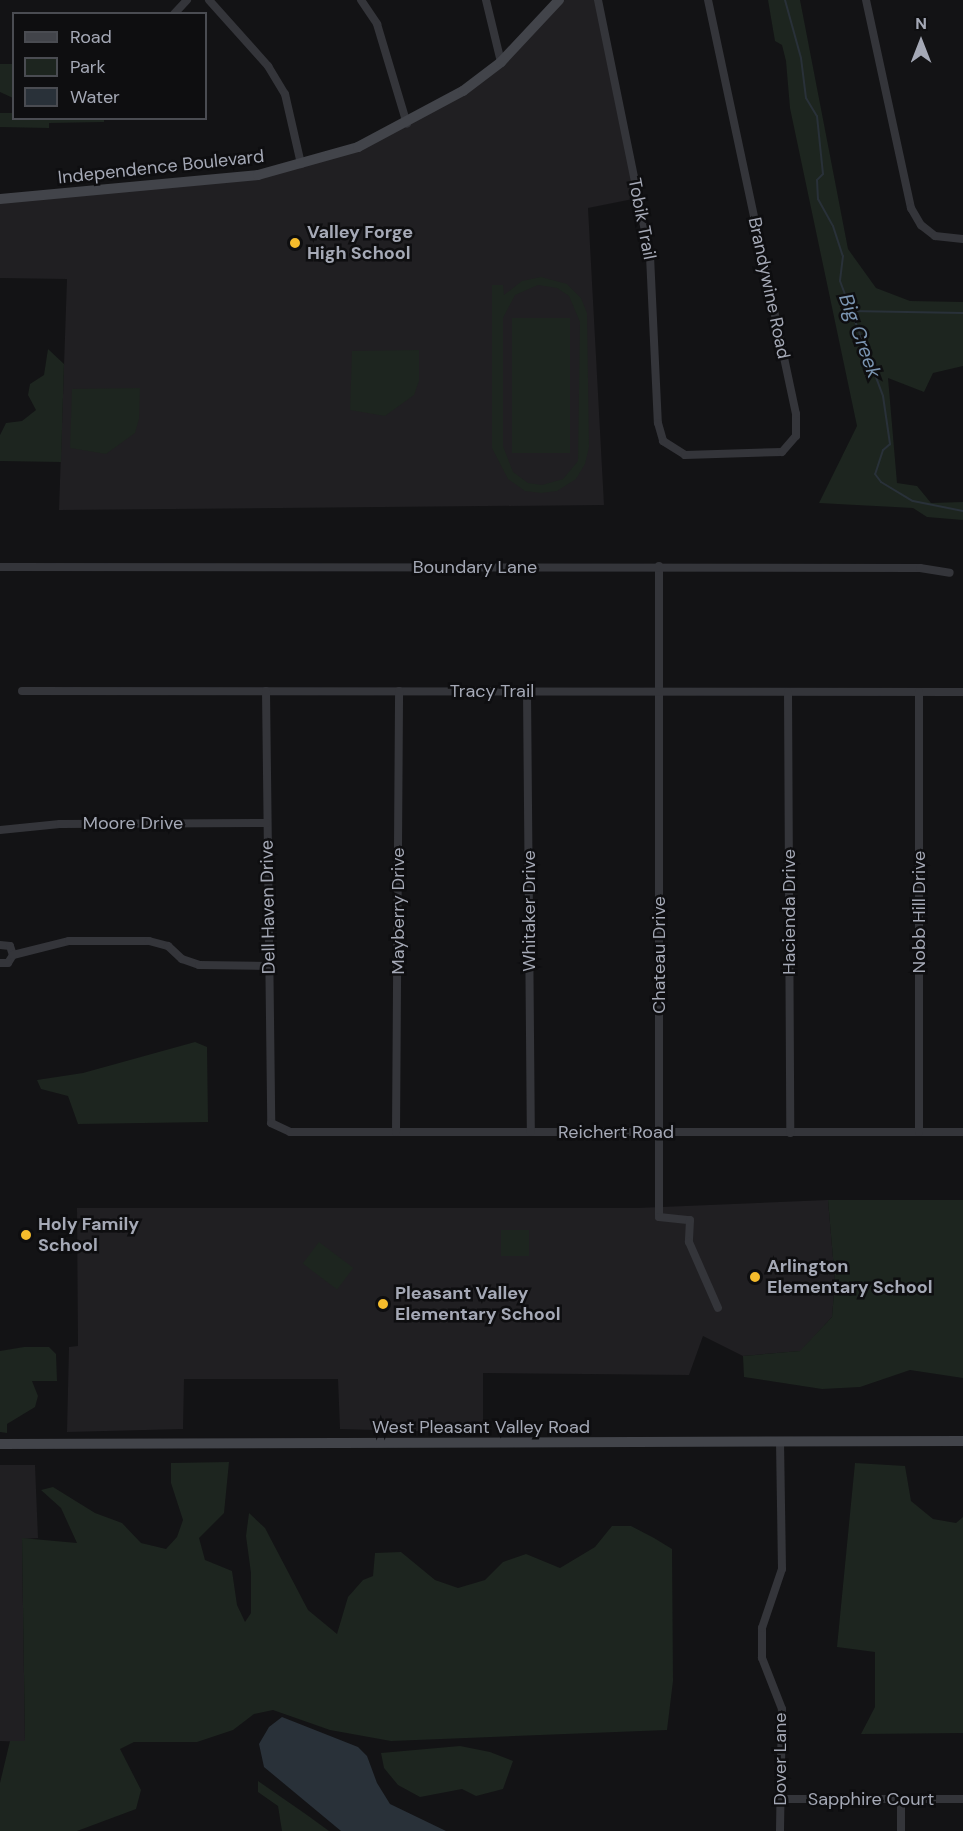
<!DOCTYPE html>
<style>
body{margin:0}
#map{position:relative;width:963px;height:1831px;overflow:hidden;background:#131315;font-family:"DM Sans",sans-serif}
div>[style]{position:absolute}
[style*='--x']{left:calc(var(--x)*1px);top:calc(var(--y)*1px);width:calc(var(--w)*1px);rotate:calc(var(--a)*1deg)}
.built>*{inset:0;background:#201f22}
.green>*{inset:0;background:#1d251f;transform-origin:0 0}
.water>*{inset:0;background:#293139}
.stream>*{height:2px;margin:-1px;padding:0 1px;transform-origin:1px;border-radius:1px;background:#293139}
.street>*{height:8px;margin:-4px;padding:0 4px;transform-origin:4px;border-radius:4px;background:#34353a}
.secondary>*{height:10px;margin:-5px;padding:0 5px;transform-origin:5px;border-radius:5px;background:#42444a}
.dots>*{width:16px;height:16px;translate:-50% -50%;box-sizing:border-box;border:3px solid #0e0e10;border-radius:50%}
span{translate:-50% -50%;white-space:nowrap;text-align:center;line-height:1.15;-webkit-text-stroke:5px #0e0e10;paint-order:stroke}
.street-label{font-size:18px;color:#a5a9b6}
.poi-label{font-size:18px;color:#a5a9b6;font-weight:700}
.left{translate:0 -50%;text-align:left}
.water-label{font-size:20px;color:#7b95b2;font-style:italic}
.legend{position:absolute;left:12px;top:12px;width:195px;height:108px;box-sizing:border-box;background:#0e0e10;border:2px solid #4a4c52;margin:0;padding:8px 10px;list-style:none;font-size:18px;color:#a5a9b6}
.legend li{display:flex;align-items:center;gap:12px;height:30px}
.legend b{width:30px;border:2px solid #4a4c52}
.north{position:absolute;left:891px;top:12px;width:60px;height:60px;-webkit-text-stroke:4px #0e0e10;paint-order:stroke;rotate:0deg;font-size:16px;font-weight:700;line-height:24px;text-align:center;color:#a5a9b6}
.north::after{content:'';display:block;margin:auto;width:21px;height:27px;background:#a5a9b6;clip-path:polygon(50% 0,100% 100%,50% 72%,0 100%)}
</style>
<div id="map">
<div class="built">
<i style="clip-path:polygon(559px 0,598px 0,638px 198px,588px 208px,604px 505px,59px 510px,67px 279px,0 278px,0 199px,258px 175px,358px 147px,463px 91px)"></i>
<i style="clip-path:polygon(828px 1200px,835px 1281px,832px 1317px,801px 1351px,743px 1356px,703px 1336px,689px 1375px,483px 1373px,483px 1433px,340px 1429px,338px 1379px,184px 1379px,183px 1429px,67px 1432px,69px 1347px,78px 1346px,77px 1208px,638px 1208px)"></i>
<i style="clip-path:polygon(0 1465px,35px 1465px,38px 1538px,22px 1539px,25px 1742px,0 1741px)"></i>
</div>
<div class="green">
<i style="clip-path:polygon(768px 0,800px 0,848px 249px,876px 288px,910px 301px,963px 302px,963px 366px,933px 373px,924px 392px,888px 378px,897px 483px,917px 486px,931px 503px,963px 502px,963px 520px,927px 517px,913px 508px,819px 503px,857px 426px,790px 108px,786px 61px,782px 45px,775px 41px)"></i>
<i style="clip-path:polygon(0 64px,13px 64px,13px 98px,0 92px)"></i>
<i style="clip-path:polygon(0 113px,13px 113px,14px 118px,104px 118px,104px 122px,49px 123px,49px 128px,0 127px)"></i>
<i style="clip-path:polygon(evenodd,541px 277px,567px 284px,581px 298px,587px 313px,589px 447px,585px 464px,576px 479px,557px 491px,541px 493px,525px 491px,508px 479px,492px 448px,492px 285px,503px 285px,504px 295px,522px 281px,541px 277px,538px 285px,557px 288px,569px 296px,580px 322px,578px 461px,563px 479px,542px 485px,528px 483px,513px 472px,503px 446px,503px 318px,515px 295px,538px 285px)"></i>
<i style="left:512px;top:318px;width:58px;height:135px"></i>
<i style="clip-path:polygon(48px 349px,64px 364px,61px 462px,0 461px,0 435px,6px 423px,22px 421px,36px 410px,28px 395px,30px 384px,44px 375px)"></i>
<i style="clip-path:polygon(419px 350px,419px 381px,414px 395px,385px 416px,350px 410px,352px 351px)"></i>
<i style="clip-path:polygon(140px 388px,139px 419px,135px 433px,106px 454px,70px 448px,72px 389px)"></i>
<i style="clip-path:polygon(195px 1042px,207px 1047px,208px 1122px,78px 1124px,68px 1096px,41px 1089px,37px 1080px,83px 1073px)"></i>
<i style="clip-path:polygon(828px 1200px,963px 1200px,963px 1378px,910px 1370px,860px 1387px,822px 1389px,744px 1377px,743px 1356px,800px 1351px,832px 1317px,835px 1281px)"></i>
<i style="left:501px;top:1230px;width:28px;height:26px"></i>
<i style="left:319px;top:1242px;width:43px;height:27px;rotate:37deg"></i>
<i style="clip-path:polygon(24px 1347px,49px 1347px,56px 1354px,57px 1381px,32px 1381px,38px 1396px,35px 1407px,7px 1424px,7px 1433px,0 1432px,0 1351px)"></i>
<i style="clip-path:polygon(229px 1462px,224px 1513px,199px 1538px,205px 1560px,232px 1571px,237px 1605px,245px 1622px,251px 1613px,251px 1573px,246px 1536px,249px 1513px,265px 1528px,308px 1610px,337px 1634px,348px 1597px,363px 1580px,373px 1576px,375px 1553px,401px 1552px,435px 1580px,458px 1588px,485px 1580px,503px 1562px,526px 1554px,560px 1568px,595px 1547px,612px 1526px,631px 1526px,654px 1538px,672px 1549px,673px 1681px,667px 1730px,391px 1741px,330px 1730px,273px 1710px,254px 1714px,233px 1730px,197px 1742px,134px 1742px,120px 1749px,141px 1790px,136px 1809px,77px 1831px,0 1831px,0 1783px,10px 1741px,25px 1741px,22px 1538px,77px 1543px,61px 1508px,41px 1490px,53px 1487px,95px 1513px,122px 1523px,141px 1543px,166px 1549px,177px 1537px,183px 1520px,171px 1483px,171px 1463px)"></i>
<i style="clip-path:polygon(855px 1463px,905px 1466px,911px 1501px,933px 1519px,956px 1523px,963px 1517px,963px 1733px,861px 1734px,875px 1707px,875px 1652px,837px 1647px)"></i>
<i style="clip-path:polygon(460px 1746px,490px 1752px,513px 1761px,503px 1789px,476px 1796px,462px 1789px,420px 1797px,398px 1785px,384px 1768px,381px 1753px)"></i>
<i style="clip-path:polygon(258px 1781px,307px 1815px,329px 1831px,282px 1831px,278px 1806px,258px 1792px)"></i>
</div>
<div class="water">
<i style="clip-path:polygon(282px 1717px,358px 1747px,367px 1756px,377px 1783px,390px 1804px,446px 1831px,341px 1831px,264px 1767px,259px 1744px,269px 1727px)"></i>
</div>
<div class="stream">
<i style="--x:785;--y:0;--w:60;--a:74.6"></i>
<i style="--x:801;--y:58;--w:40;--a:82.9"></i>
<i style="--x:806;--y:98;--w:21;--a:59"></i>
<i style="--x:817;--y:116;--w:58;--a:84.1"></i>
<i style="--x:823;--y:174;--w:8;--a:135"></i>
<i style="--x:817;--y:180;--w:19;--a:87"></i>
<i style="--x:818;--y:199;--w:31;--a:61"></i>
<i style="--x:833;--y:226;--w:32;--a:72"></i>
<i style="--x:843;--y:256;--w:25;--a:97"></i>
<i style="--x:840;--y:281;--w:123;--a:69.5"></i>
<i style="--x:883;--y:396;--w:49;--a:81.7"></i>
<i style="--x:890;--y:444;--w:9;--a:139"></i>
<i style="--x:883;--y:450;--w:25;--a:108"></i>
<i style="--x:875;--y:474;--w:10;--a:53"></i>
<i style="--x:881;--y:482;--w:37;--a:31"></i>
<i style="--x:913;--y:501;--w:51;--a:11.3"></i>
<i style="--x:850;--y:311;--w:113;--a:1"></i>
</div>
<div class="street">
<i style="--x:209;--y:0;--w:89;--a:48.2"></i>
<i style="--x:268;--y:66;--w:33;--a:59"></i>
<i style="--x:285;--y:94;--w:72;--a:77.1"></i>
<i style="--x:361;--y:0;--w:29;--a:56"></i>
<i style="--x:377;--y:24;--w:104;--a:73.3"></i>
<i style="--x:486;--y:0;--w:64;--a:76.4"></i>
<i style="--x:598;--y:0;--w:261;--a:78.5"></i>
<i style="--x:650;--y:256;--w:167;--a:87.3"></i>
<i style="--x:658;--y:423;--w:19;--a:74"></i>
<i style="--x:663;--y:441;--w:26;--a:32"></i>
<i style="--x:685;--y:455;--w:97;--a:-1.8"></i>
<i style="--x:782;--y:452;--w:21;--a:-49"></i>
<i style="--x:796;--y:436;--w:22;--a:-90"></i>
<i style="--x:796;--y:414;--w:423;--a:-102"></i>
<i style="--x:866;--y:0;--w:213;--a:77.8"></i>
<i style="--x:911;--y:208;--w:20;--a:60"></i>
<i style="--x:921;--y:225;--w:18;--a:38"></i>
<i style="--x:935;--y:236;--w:28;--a:6"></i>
<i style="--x:174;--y:14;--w:19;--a:-47"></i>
<i style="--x:659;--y:566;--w:651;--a:90"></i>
<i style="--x:659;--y:1217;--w:31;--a:6"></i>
<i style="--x:690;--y:1220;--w:22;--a:93"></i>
<i style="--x:689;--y:1242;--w:72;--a:66.3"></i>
<i style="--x:0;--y:567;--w:920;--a:0.06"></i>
<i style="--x:920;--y:568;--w:30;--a:9"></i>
<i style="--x:22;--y:691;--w:941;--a:0.06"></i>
<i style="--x:266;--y:691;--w:432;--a:89.3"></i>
<i style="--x:271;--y:1123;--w:21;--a:25"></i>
<i style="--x:290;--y:1132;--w:673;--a:0"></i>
<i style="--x:527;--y:691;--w:441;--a:89.5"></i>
<i style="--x:788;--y:692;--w:441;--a:89.7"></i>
<i style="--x:919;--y:692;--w:440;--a:90"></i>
<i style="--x:0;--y:830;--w:60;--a:-5.7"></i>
<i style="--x:60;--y:824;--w:206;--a:-0.3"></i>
<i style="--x:0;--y:945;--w:10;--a:6"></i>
<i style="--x:10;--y:946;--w:9;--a:72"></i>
<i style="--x:13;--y:955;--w:9;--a:122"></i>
<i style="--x:8;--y:963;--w:8;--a:180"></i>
<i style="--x:13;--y:955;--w:58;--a:-14"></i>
<i style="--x:69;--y:941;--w:80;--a:0"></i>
<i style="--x:149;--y:941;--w:20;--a:15"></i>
<i style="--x:168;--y:946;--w:19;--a:43"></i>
<i style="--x:182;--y:959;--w:18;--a:19"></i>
<i style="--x:199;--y:965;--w:71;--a:0.8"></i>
<i style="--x:396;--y:1132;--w:441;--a:-89.6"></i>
<i style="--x:779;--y:1799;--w:184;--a:0"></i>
<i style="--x:780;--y:1831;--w:122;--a:-89.1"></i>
<i style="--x:782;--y:1709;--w:55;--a:-111.4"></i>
<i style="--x:762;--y:1658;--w:30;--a:-90"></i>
<i style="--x:762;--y:1628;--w:62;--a:-71.3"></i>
<i style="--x:782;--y:1569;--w:127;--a:-90.9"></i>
<i style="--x:901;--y:1831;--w:32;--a:-90"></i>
</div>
<div class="secondary">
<i style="--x:0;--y:199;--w:259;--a:-5.3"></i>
<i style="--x:258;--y:175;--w:104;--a:-15.6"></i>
<i style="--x:358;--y:147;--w:119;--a:-28.1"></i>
<i style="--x:463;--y:91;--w:48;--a:-37.3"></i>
<i style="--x:501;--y:62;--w:85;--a:-46.9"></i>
<i style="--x:0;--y:1444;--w:963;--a:-0.18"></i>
</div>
<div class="dots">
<i style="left:295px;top:243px;background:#f5bc2c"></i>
<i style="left:26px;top:1235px;background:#f5bc2c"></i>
<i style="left:755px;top:1277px;background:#f5bc2c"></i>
<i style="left:383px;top:1304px;background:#f5bc2c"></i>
</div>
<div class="street-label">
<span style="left:161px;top:167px;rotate:-6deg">Independence Boulevard</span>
<span style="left:642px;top:219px;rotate:79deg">Tobik Trail</span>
<span style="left:769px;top:288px;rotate:78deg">Brandywine Road</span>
<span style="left:475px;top:567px">Boundary Lane</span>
<span style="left:492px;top:691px">Tracy Trail</span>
<span style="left:133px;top:823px">Moore Drive</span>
<span style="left:268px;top:907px;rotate:-91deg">Dell Haven Drive</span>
<span style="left:398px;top:911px;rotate:-90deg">Mayberry Drive</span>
<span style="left:529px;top:911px;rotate:-90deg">Whitaker Drive</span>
<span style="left:789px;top:912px;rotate:-90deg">Hacienda Drive</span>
<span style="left:919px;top:912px;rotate:-90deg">Nobb Hill Drive</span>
<span style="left:659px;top:955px;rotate:-90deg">Chateau Drive</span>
<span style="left:616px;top:1132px">Reichert Road</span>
<span style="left:481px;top:1427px">West Pleasant Valley Road</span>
<span style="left:780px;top:1759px;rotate:-90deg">Dover Lane</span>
<span style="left:871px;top:1799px">Sapphire Court</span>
</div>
<div class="poi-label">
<span class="left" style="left:307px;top:243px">Valley Forge<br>High School</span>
<span class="left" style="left:38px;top:1235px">Holy Family<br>School</span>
<span class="left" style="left:767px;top:1277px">Arlington<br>Elementary School</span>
<span class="left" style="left:395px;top:1304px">Pleasant Valley<br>Elementary School</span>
</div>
<div class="water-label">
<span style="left:860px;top:336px;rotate:70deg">Big Creek</span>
</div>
<ul class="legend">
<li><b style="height:8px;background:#42444a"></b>Road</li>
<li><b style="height:16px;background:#1d251f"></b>Park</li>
<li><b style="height:16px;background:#293139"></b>Water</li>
</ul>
<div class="north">N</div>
</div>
